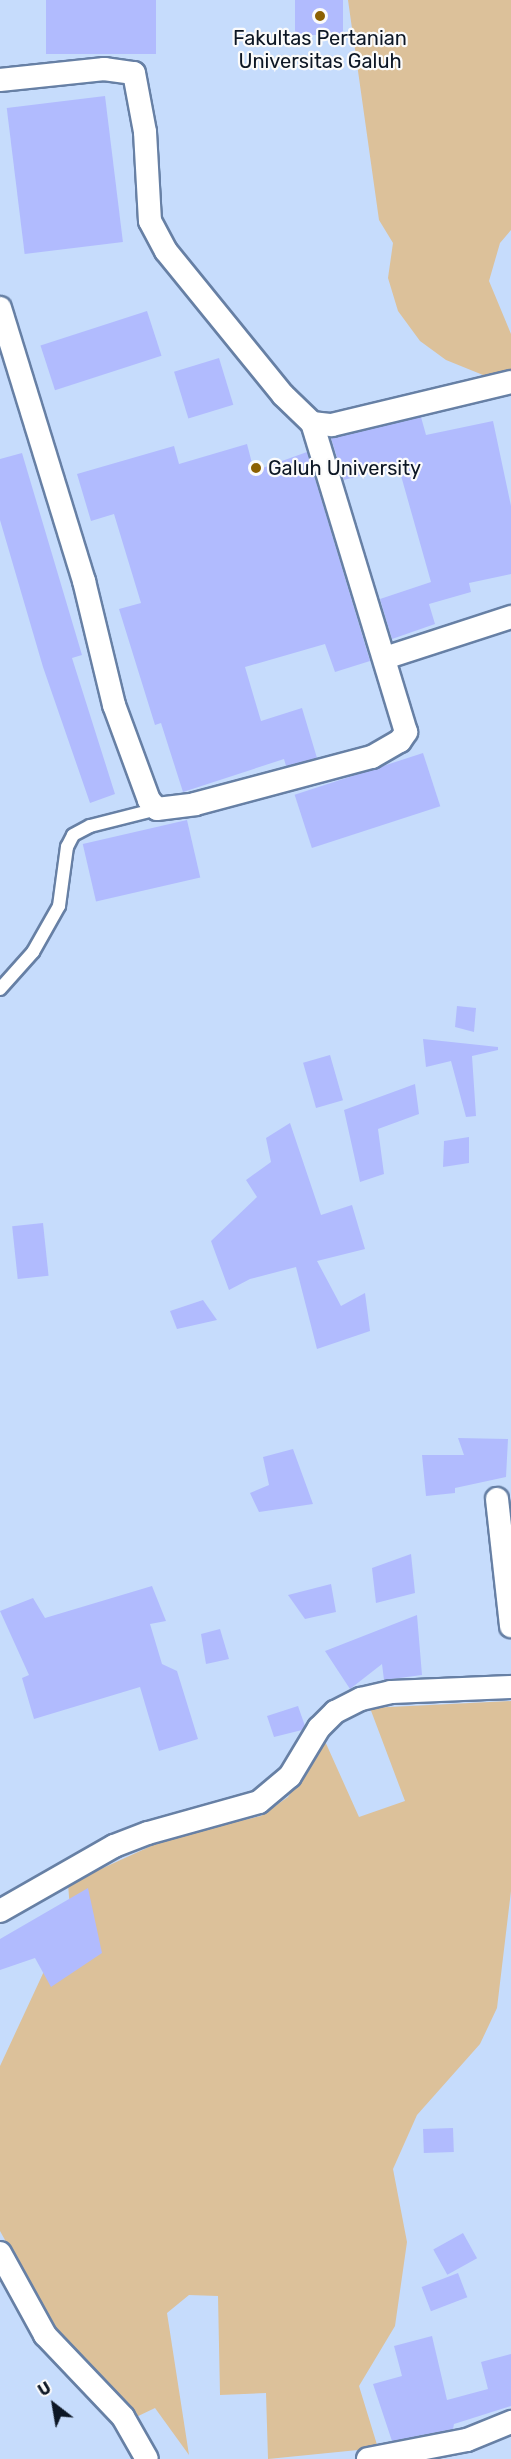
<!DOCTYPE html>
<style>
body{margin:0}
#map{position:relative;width:511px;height:2459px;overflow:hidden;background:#c6dcfc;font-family:Rubik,sans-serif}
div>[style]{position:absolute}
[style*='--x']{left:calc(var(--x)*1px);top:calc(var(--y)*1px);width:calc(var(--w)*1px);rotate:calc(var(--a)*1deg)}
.green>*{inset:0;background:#dcc19a}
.building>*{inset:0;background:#b1bbfe;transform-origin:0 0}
.roads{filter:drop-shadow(2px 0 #6780a5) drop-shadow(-2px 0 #6780a5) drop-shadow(0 2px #6780a5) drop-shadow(0 -2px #6780a5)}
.service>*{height:12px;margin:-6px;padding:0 6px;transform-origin:6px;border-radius:6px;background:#fff}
.minor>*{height:22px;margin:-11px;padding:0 11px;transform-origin:11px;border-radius:11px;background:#fff}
.dots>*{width:16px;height:16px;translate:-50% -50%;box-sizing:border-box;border:3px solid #fbfbfb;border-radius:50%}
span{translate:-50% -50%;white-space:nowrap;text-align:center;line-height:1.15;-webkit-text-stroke:4.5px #fbfbfb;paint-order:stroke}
.poi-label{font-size:20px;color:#0d1725}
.left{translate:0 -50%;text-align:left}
.north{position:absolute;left:24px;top:2375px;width:60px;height:60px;-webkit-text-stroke:4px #fbfbfb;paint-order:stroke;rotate:329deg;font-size:16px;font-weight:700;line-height:24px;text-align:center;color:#0d1725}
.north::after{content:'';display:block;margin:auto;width:21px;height:27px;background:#0d1725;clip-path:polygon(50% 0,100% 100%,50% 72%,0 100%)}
</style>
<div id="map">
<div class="green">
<i style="clip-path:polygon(348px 0,511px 0,511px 230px,500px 243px,489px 281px,511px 334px,511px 371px,503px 375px,483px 375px,446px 360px,420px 341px,398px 311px,388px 278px,393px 243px,379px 220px)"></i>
<i style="clip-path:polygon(511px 1701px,511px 1891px,497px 2008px,480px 2044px,417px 2115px,393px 2169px,407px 2242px,395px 2326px,359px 2386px,378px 2448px,268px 2459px,266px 2393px,220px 2395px,218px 2296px,189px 2295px,167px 2313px,189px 2455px,155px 2408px,132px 2419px,111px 2386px,55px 2330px,0 2231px,0 2066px,46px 1967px,74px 1959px,68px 1884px,173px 1836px,261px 1816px,288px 1797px,324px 1739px,359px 1817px,405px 1801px,370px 1708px)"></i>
</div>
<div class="building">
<i style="left:46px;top:0;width:110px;height:54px"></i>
<i style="left:295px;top:0;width:48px;height:35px"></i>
<i style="left:105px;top:96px;width:147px;height:99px;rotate:83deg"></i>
<i style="left:147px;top:311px;width:47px;height:112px;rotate:72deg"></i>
<i style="left:219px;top:358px;width:49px;height:47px;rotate:73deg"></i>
<i style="clip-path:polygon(421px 417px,426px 435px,493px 421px,511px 506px,511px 574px,469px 583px,471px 592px,429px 604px,435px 624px,392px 639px,380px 599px,431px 582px,398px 465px,344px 480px,331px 438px)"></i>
<i style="clip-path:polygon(247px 444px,254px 471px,307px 452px,370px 661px,335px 672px,325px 644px,245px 667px,261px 721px,302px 708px,317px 758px,286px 766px,284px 759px,183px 792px,161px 723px,155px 725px,119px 609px,141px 603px,114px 514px,91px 521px,77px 474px,174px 446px,179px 464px)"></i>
<i style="clip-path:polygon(22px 453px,82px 655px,72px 658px,115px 794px,90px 803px,43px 667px,0 520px,0 459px)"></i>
<i style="left:423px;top:753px;width:56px;height:135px;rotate:72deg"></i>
<i style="left:187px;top:820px;width:59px;height:107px;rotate:77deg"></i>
<i style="clip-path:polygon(457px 1006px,476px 1008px,474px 1032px,455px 1027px)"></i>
<i style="clip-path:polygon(423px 1039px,498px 1047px,498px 1050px,472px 1056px,476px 1116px,466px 1117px,451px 1061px,426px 1067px)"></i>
<i style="left:330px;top:1055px;width:47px;height:28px;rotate:74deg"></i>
<i style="clip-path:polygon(415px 1084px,419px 1114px,378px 1129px,384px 1174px,360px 1182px,344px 1110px)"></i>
<i style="clip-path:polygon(290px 1123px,321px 1215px,352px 1205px,365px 1249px,317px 1261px,341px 1306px,365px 1293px,370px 1331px,317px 1349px,296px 1267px,250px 1279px,229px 1290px,211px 1241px,257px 1197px,246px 1180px,271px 1162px,266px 1138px)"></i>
<i style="clip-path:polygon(469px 1137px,469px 1163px,443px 1167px,444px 1141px)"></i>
<i style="left:43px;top:1223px;width:53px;height:31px;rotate:84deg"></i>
<i style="clip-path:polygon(203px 1300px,217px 1320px,177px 1329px,170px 1311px)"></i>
<i style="clip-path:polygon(458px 1438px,508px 1439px,506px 1477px,455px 1488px,455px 1493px,426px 1496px,422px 1455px,464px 1455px)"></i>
<i style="clip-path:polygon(293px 1449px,313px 1504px,259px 1512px,250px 1493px,269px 1485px,263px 1457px)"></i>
<i style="clip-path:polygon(411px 1554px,415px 1593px,376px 1603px,372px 1568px)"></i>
<i style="clip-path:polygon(331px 1584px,336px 1612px,305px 1619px,288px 1595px)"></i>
<i style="clip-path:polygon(152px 1586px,166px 1621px,150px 1624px,162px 1664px,177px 1671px,198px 1739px,159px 1751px,140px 1687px,34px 1719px,22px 1678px,29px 1675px,0 1611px,33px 1598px,45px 1618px)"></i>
<i style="clip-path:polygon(417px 1615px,422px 1675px,384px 1680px,382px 1664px,350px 1689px,325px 1651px)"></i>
<i style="clip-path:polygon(220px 1629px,229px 1659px,206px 1664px,201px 1634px)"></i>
<i style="clip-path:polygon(298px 1706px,305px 1726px,302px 1730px,274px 1737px,267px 1716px)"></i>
<i style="clip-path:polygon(88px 1888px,102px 1953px,51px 1987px,35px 1958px,0 1970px,0 1939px)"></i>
<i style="left:453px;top:2128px;width:24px;height:30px;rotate:88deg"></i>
<i style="left:463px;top:2233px;width:29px;height:34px;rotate:61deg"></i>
<i style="left:458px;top:2273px;width:26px;height:39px;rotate:69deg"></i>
<i style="clip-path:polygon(432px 2336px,447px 2400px,488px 2389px,481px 2362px,511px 2354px,511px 2406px,454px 2424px,453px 2429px,392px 2441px,373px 2384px,402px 2376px,394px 2346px)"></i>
</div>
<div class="roads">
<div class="service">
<i style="--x:0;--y:989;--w:50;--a:-48.3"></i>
<i style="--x:33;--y:952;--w:53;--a:-60.5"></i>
<i style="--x:59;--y:906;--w:60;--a:-82.3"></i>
<i style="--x:67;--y:847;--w:13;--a:-63"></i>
<i style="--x:73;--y:835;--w:19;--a:-28"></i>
<i style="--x:90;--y:826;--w:69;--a:-14.2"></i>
</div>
<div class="minor">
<i style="--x:0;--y:80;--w:105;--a:-6"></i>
<i style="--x:104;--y:69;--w:30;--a:8"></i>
<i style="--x:134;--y:73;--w:60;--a:79.4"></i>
<i style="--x:145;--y:132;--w:89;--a:86.8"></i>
<i style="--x:150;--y:221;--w:34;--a:62"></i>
<i style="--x:166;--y:251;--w:186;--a:50.9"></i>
<i style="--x:283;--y:395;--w:40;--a:44"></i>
<i style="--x:312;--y:423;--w:20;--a:6"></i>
<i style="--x:332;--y:425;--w:184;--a:-13.5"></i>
<i style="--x:0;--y:308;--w:286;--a:72.9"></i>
<i style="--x:84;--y:581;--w:128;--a:76.4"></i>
<i style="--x:114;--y:705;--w:101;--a:69.8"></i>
<i style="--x:149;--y:800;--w:12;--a:48"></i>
<i style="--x:157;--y:809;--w:38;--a:-7"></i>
<i style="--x:195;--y:804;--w:183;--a:-14.9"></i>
<i style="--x:372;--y:757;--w:32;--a:-30"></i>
<i style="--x:400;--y:741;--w:11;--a:-56"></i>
<i style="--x:406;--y:732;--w:323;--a:-106.9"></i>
<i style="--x:385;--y:658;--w:133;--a:-18"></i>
<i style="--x:497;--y:1499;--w:128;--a:83.7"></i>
<i style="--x:0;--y:1911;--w:131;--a:-29.7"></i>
<i style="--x:114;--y:1846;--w:36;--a:-21"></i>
<i style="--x:148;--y:1833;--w:115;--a:-15.6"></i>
<i style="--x:259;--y:1802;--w:40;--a:-40"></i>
<i style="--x:290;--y:1776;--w:56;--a:-58.9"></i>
<i style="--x:319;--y:1728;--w:23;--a:-45"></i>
<i style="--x:335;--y:1712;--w:29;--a:-27"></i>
<i style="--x:361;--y:1699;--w:31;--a:-13"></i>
<i style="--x:391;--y:1692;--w:120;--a:-2.4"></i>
<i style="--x:0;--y:2253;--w:94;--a:61.2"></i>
<i style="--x:45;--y:2335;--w:113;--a:46.4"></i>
<i style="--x:123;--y:2417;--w:48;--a:60.3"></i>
<i style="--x:368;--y:2459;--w:101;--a:-10.9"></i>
<i style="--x:467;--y:2440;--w:48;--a:-22.2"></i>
</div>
</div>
<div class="dots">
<i style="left:320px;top:16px;background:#8b6002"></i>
<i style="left:256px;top:468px;background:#8b6002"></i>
</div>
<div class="poi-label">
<span style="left:320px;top:50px">Fakultas Pertanian<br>Universitas Galuh</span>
<span class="left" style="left:268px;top:468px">Galuh University</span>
</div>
<div class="north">U</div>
</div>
